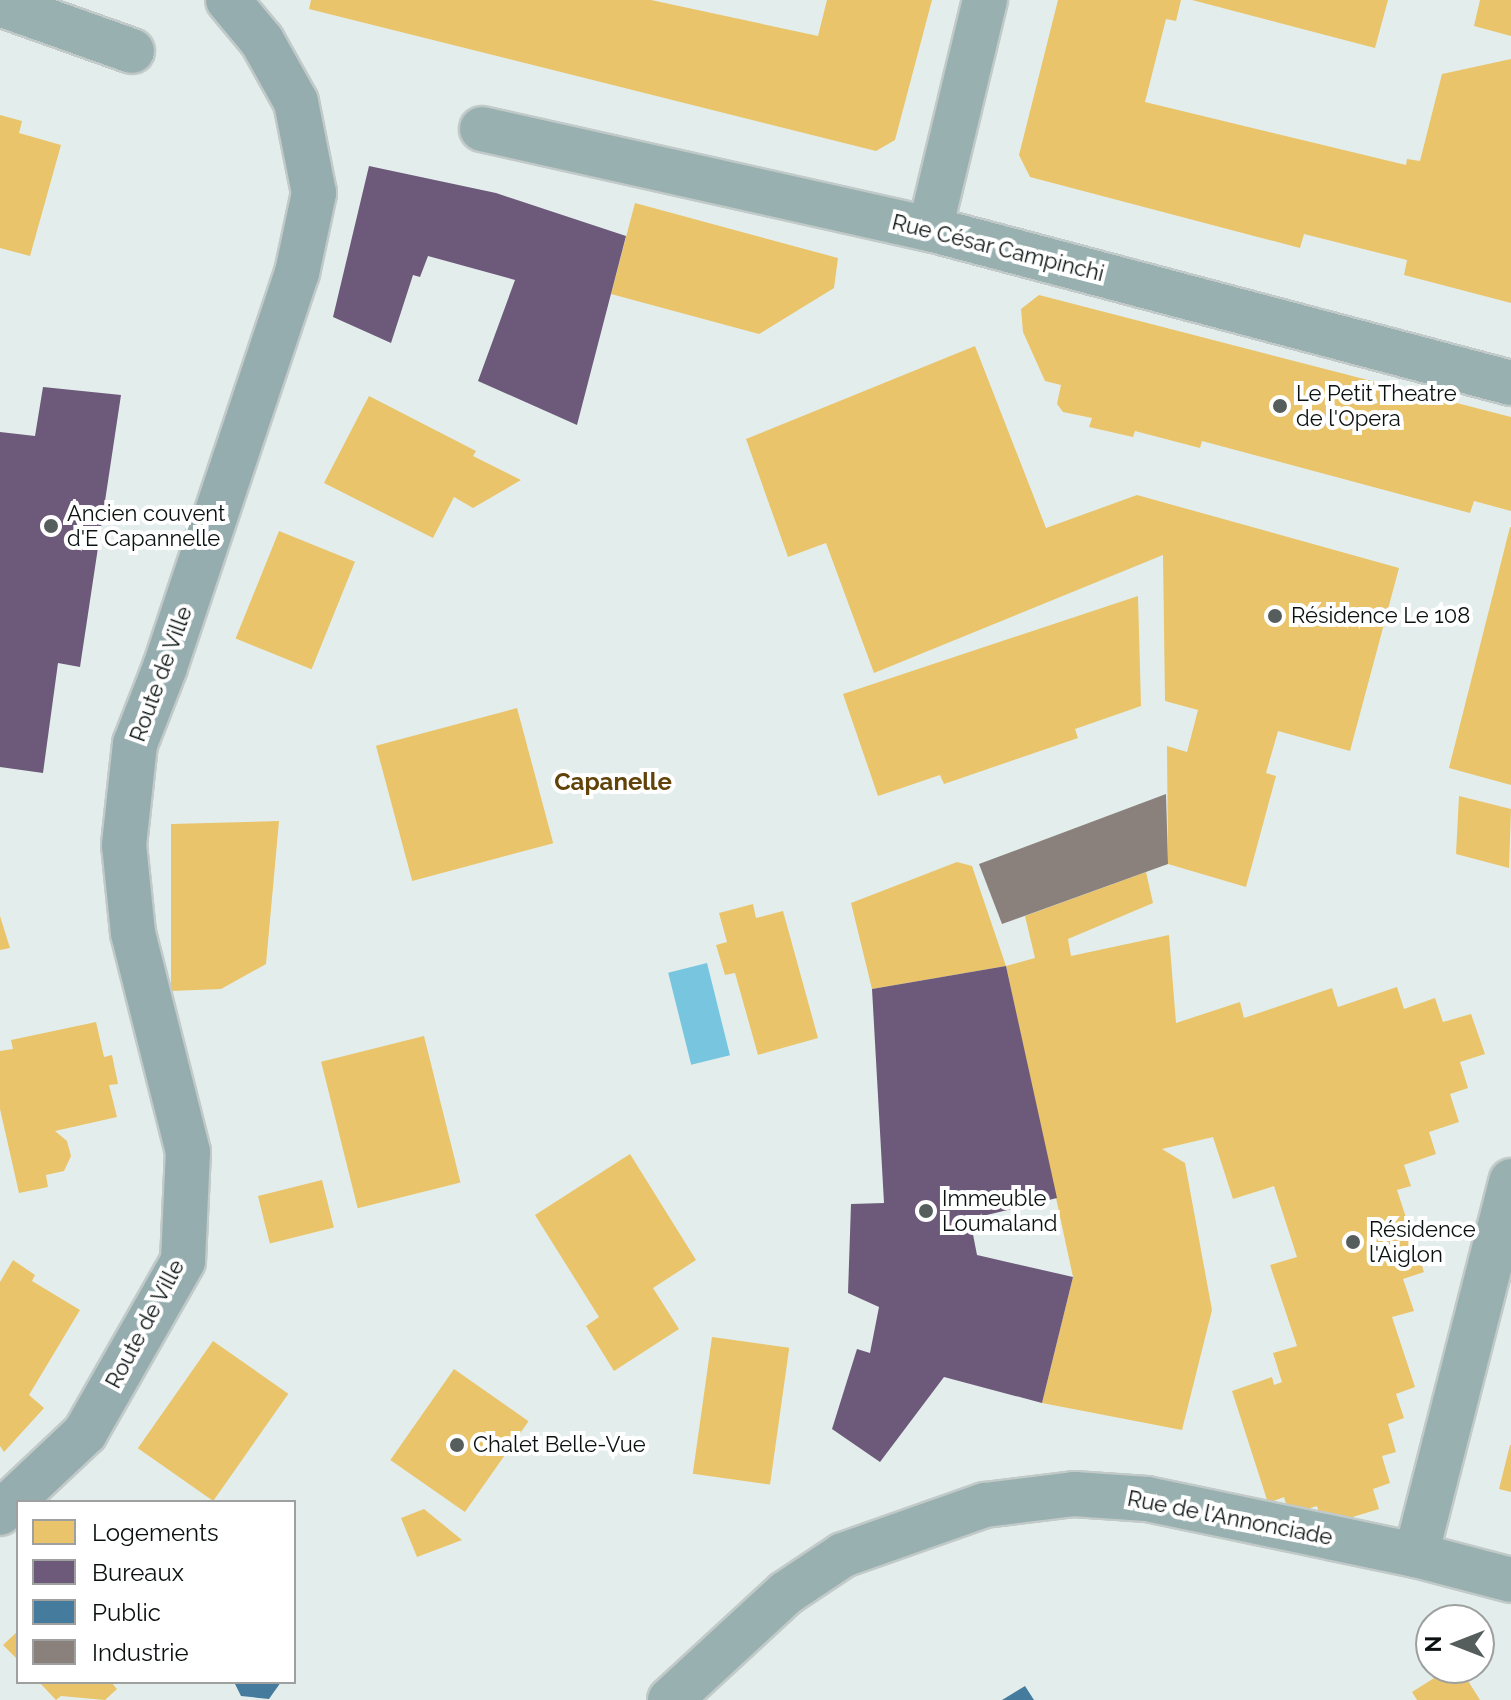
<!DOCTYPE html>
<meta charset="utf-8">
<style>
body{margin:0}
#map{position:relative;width:1511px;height:1700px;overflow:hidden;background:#e3eeec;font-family:Raleway,sans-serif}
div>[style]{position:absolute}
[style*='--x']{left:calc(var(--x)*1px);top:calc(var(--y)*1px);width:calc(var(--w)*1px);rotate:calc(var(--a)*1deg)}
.water>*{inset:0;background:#77c5df;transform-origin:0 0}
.homes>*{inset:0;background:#e9c46a;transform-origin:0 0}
.offices>*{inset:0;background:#6d597a}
.public>*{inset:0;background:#457b9d}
.industry>*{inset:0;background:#8a817c}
.roads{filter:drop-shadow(2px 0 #c1cac8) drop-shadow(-2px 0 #c1cac8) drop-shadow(0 2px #c1cac8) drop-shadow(0 -2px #c1cac8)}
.street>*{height:44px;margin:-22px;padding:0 22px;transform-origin:22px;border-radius:22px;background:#99b0b0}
.secondary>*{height:44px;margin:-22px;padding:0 22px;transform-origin:22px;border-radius:22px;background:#96adaf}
.dots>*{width:22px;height:22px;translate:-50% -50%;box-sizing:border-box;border:4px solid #fff;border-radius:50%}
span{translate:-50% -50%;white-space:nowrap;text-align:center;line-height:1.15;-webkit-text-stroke:8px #fff;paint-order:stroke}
.street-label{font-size:22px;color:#0a1110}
.poi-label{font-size:22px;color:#0a1110}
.left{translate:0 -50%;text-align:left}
.neighbourhood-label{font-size:24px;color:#61430a;font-weight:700}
.legend{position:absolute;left:16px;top:1500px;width:280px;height:184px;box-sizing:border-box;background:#fff;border:2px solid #9da09f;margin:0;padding:10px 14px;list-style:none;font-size:24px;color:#0a1110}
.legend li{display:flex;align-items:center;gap:16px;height:40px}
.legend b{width:40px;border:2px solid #9da09f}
.north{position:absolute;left:1415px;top:1604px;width:80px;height:80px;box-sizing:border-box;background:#fff;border:2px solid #9da09f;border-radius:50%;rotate:270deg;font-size:22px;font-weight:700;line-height:32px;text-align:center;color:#0a1110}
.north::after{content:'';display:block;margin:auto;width:28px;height:36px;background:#565e5d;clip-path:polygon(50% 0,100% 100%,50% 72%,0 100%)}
</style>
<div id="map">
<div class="water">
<i style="left:707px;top:963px;width:95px;height:40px;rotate:76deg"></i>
</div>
<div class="homes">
<i style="clip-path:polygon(311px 0,651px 0,818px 36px,827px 0,932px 0,895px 140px,876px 151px,309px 9px)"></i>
<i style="clip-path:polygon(1058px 0,1181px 0,1176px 21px,1166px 19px,1145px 102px,1406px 165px,1407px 159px,1420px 161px,1442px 74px,1511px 59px,1511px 303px,1404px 275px,1407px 260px,1304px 234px,1300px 248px,1030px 177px,1019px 155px)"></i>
<i style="clip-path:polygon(1192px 0,1388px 0,1375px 48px)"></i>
<i style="clip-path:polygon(1480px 0,1511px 0,1511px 36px,1474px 26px)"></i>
<i style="clip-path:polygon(0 115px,22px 121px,19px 133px,61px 145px,30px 256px,0 248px)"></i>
<i style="clip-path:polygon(635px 203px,838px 258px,834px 288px,759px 334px,611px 294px)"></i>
<i style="clip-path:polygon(1039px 295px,1511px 417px,1511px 511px,1474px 501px,1470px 513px,1202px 441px,1200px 448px,1135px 431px,1133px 437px,1089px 427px,1092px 418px,1063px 412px,1057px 404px,1061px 385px,1045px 381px,1023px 332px,1021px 309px)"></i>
<i style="clip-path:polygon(975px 346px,1046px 528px,1137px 495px,1399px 568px,1350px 751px,1278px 731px,1266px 773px,1276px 776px,1246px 887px,1168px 864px,1167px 746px,1187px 752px,1198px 710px,1165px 701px,1163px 555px,874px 673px,826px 543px,788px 557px,746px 439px)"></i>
<i style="clip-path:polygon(369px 396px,476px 451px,473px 456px,521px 480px,473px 508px,454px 497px,433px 538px,324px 483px)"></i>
<i style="clip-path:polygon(1510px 527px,1511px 527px,1511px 785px,1449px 768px)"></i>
<i style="left:279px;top:531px;width:82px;height:116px;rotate:22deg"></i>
<i style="clip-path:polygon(1138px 596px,1141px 706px,1075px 729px,1078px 738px,944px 784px,940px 775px,878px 796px,843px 694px)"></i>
<i style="left:517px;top:708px;width:140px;height:146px;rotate:75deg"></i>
<i style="clip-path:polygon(1459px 796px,1511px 809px,1509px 868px,1456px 854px)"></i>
<i style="clip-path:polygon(279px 821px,266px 964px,221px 989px,171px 991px,171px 824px)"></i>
<i style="clip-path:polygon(957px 862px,972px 866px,1006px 966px,1035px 958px,1025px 916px,1146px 872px,1153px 903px,1068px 939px,1071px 956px,1169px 935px,1176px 1023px,1240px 1002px,1244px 1018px,1332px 988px,1338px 1007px,1397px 987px,1404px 1009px,1435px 998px,1443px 1022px,1471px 1014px,1485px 1054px,1460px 1062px,1468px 1088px,1450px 1094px,1459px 1122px,1429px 1132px,1436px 1154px,1404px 1165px,1411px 1186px,1397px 1190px,1424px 1272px,1403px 1279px,1414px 1311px,1392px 1317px,1415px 1387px,1396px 1394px,1404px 1418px,1388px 1424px,1396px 1452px,1382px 1456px,1390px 1483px,1373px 1489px,1379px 1509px,1323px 1526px,1317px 1506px,1289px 1515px,1284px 1497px,1268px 1503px,1232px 1391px,1272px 1377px,1274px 1385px,1282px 1382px,1273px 1353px,1297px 1346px,1270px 1265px,1297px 1257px,1274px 1186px,1233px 1199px,1213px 1137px,1162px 1149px,1185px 1163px,1212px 1310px,1182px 1430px,1042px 1403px,1073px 1277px,1006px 966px,872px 989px,851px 903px)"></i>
<i style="clip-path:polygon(753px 904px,756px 918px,783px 911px,818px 1038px,758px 1055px,735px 973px,725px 975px,716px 945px,727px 942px,719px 913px)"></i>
<i style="clip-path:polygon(0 916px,10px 948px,0 950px)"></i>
<i style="clip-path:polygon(96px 1022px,104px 1057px,112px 1055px,118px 1084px,109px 1085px,117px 1117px,55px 1131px,67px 1141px,71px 1156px,64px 1171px,46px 1175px,48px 1187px,19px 1193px,0 1109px,0 1051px,13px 1049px,11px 1040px)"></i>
<i style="left:424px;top:1036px;width:151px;height:106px;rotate:76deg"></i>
<i style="clip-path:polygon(630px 1154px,696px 1260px,653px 1288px,679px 1329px,614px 1371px,586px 1326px,599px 1317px,535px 1215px)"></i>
<i style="left:322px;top:1180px;width:49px;height:66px;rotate:76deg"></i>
<i style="clip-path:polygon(13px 1260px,35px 1275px,32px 1281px,80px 1310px,29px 1395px,44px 1408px,4px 1452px,0 1446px,0 1282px)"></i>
<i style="left:712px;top:1337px;width:78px;height:138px;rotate:8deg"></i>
<i style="left:213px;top:1341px;width:92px;height:131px;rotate:35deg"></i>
<i style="left:454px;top:1369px;width:91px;height:111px;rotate:35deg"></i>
<i style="clip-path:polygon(1510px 1445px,1511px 1445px,1511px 1492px,1499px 1489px)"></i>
<i style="clip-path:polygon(424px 1509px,462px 1540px,417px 1557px,401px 1518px)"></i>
<i style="clip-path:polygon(18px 1631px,18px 1660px,3px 1645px)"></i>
<i style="clip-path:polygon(1450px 1668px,1460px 1668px,1480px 1700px,1417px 1700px,1412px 1692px)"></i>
<i style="clip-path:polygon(39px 1682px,111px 1682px,117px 1689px,105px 1700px,61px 1696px,56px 1700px)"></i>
</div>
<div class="offices">
<i style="clip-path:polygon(369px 166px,496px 193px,626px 236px,577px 425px,478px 381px,515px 280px,428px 256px,420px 277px,413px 275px,391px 343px,333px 317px)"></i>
<i style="clip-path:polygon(43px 387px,121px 395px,80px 667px,58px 663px,43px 773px,0 767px,0 432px,35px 436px)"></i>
<i style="clip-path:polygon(1006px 966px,1057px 1198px,970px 1219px,977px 1255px,1073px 1277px,1042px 1403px,944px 1377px,880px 1462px,832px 1429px,857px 1349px,870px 1353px,879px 1307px,848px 1293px,851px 1204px,884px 1203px,872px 989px)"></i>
</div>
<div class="public">
<i style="clip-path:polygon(234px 1682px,281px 1682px,269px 1699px,241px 1696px)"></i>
<i style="clip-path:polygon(1025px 1686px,1034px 1700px,1002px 1700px)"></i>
</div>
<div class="industry">
<i style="clip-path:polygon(1166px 794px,1168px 864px,1002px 924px,979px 864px)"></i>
</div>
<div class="roads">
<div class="street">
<i style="--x:0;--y:4;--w:140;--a:19.6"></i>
<i style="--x:482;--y:129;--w:459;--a:12.6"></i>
<i style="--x:930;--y:229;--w:601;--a:14.85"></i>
<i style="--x:930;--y:229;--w:236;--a:-76.5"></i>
<i style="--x:1416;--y:1555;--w:386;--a:-75.7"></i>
<i style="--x:670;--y:1700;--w:158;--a:-42.7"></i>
<i style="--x:786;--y:1593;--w:69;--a:-33.7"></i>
<i style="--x:843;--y:1555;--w:151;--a:-19.4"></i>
<i style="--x:985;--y:1505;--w:90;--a:-7"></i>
<i style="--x:1074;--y:1494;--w:73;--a:3.9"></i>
<i style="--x:1147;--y:1499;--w:275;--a:11.8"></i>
<i style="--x:1416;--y:1555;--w:98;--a:14.7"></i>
</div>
<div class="secondary">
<i style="--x:0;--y:1513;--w:117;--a:-43.3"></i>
<i style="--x:85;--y:1433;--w:198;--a:-60.3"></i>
<i style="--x:183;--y:1261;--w:109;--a:-87.4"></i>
<i style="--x:188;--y:1152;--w:226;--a:-104.1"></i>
<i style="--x:133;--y:933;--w:88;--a:-95.8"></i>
<i style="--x:124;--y:845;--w:102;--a:-83.8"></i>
<i style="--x:135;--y:744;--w:83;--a:-68.7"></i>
<i style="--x:165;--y:667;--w:416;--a:-71.5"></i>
<i style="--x:297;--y:273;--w:82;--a:-78"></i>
<i style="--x:314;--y:193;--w:93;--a:-101.2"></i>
<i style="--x:296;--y:102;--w:70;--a:-119.1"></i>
<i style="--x:262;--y:41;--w:53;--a:-129.7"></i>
</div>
</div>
<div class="dots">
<i style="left:1280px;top:406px;background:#565e5d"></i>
<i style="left:51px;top:526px;background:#565e5d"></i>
<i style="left:1275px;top:616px;background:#565e5d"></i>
<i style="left:926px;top:1211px;background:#565e5d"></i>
<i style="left:1353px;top:1242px;background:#565e5d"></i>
<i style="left:457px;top:1445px;background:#565e5d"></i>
</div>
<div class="street-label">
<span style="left:998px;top:248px;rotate:14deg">Rue César Campinchi</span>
<span style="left:161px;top:674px;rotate:-70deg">Route de Ville</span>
<span style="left:145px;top:1324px;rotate:-62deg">Route de Ville</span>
<span style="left:1230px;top:1518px;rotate:11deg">Rue de l'Annonciade</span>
</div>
<div class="poi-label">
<span class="left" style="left:1296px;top:406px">Le Petit Theatre<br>de l'Opera</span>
<span class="left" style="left:67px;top:526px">Ancien couvent<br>d'E Capannelle</span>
<span class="left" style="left:1291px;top:616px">Résidence Le 108</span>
<span class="left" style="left:942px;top:1211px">Immeuble<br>Loumaland</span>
<span class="left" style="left:1369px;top:1242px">Résidence<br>l'Aiglon</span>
<span class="left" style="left:473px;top:1445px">Chalet Belle-Vue</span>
</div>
<div class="neighbourhood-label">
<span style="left:613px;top:782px">Capanelle</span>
</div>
<ul class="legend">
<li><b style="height:22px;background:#e9c46a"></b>Logements</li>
<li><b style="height:22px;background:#6d597a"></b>Bureaux</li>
<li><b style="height:22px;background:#457b9d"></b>Public</li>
<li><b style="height:22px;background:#8a817c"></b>Industrie</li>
</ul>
<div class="north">N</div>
</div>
